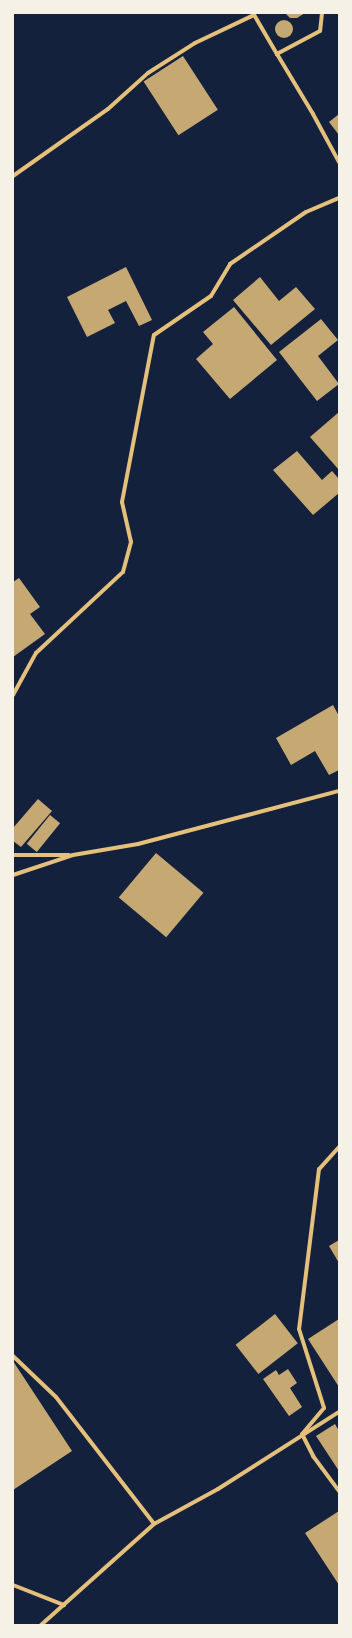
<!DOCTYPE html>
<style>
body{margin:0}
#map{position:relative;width:352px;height:1638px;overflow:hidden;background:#14213d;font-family:Poppins,sans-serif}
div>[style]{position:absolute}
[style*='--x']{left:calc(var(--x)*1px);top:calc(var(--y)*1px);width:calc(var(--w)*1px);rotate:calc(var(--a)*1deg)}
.building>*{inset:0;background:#c6a872;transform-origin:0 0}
.round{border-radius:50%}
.minor>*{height:4px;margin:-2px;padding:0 2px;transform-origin:2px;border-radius:2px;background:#e5c07b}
span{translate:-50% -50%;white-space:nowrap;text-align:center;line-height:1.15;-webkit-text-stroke:3px #f6f1e7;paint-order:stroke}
.frame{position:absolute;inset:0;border:14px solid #f6f1e7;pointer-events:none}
</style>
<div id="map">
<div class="building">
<i style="clip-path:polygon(285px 13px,305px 13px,297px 18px,290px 18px)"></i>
<i class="round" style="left:275px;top:20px;width:18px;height:18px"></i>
<i style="left:183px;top:56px;width:64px;height:47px;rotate:57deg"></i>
<i style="clip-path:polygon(339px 114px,339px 135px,329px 122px)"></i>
<i style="clip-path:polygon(126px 267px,152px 320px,139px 326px,126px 301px,108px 310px,115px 323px,87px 337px,67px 297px)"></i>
<i style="clip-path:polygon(260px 277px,279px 301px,296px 287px,315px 309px,271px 345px,233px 300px)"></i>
<i style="clip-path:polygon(234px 307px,277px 360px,230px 399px,196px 359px,213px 344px,203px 332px)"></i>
<i style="clip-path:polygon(321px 319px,338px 340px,318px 356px,339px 384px,317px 401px,279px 352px)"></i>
<i style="clip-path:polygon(339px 412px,339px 470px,310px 437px)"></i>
<i style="clip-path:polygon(297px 451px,322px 480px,332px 471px,339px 479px,339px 493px,313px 515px,273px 470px)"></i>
<i style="clip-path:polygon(19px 578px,40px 607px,30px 614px,45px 634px,13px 657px,13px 582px)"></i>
<i style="clip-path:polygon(333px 705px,339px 716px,339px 770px,329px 775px,315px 751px,291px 765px,276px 738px)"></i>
<i style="clip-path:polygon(38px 799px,52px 811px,21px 847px,13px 841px,13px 828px)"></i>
<i style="left:50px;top:815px;width:13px;height:37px;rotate:39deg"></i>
<i style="left:156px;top:853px;width:62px;height:58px;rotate:40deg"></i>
<i style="clip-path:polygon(339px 1240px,339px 1263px,329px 1246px)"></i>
<i style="left:275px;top:1314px;width:37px;height:50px;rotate:52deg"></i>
<i style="clip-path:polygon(339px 1319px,339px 1387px,308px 1339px)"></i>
<i style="clip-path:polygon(13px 1361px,72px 1451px,13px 1490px)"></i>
<i style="clip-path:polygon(288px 1369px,297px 1383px,290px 1388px,302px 1407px,289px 1416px,263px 1379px,276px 1370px,279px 1375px)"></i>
<i style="clip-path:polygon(335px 1424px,339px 1431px,339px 1471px,316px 1436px)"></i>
<i style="clip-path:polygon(339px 1511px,338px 1539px,339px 1585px,305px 1533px)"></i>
</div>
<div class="minor">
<i style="--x:253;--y:13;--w:48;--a:59.7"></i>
<i style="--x:322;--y:13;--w:18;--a:96"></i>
<i style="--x:320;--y:31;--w:49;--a:151.9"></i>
<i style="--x:277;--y:54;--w:70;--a:59"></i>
<i style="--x:313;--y:114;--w:55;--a:61.6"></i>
<i style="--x:13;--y:176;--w:116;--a:-35.2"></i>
<i style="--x:108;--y:109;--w:54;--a:-42"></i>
<i style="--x:148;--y:73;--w:56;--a:-32.6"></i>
<i style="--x:195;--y:43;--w:65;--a:-25.4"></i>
<i style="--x:13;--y:695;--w:48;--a:-61.3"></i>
<i style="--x:36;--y:653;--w:119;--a:-43"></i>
<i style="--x:123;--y:572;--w:31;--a:-75"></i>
<i style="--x:131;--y:542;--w:41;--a:-102.7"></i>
<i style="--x:122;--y:502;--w:170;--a:-79.2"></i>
<i style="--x:154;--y:335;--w:69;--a:-34.4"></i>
<i style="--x:211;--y:296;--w:37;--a:-59"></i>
<i style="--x:230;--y:264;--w:92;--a:-34.4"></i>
<i style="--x:306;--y:212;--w:36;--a:-23"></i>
<i style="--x:13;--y:855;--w:56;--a:0"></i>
<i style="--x:13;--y:875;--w:63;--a:-18.4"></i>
<i style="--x:73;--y:855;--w:66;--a:-9.6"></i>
<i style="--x:138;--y:844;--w:208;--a:-14.8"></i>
<i style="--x:339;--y:1147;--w:30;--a:132"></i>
<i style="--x:319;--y:1169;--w:161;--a:97.1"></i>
<i style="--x:299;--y:1329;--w:83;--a:72.4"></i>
<i style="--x:324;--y:1408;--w:34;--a:130"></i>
<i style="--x:302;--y:1434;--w:25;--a:63"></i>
<i style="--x:313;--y:1456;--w:44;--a:53.4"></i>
<i style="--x:13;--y:1356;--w:59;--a:43.6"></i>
<i style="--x:56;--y:1397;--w:160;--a:52.3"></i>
<i style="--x:13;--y:1585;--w:55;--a:21.4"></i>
<i style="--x:41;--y:1625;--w:152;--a:-41.8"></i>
<i style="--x:154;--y:1524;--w:73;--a:-28.7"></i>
<i style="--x:218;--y:1489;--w:143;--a:-32.5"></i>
</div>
<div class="frame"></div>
</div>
